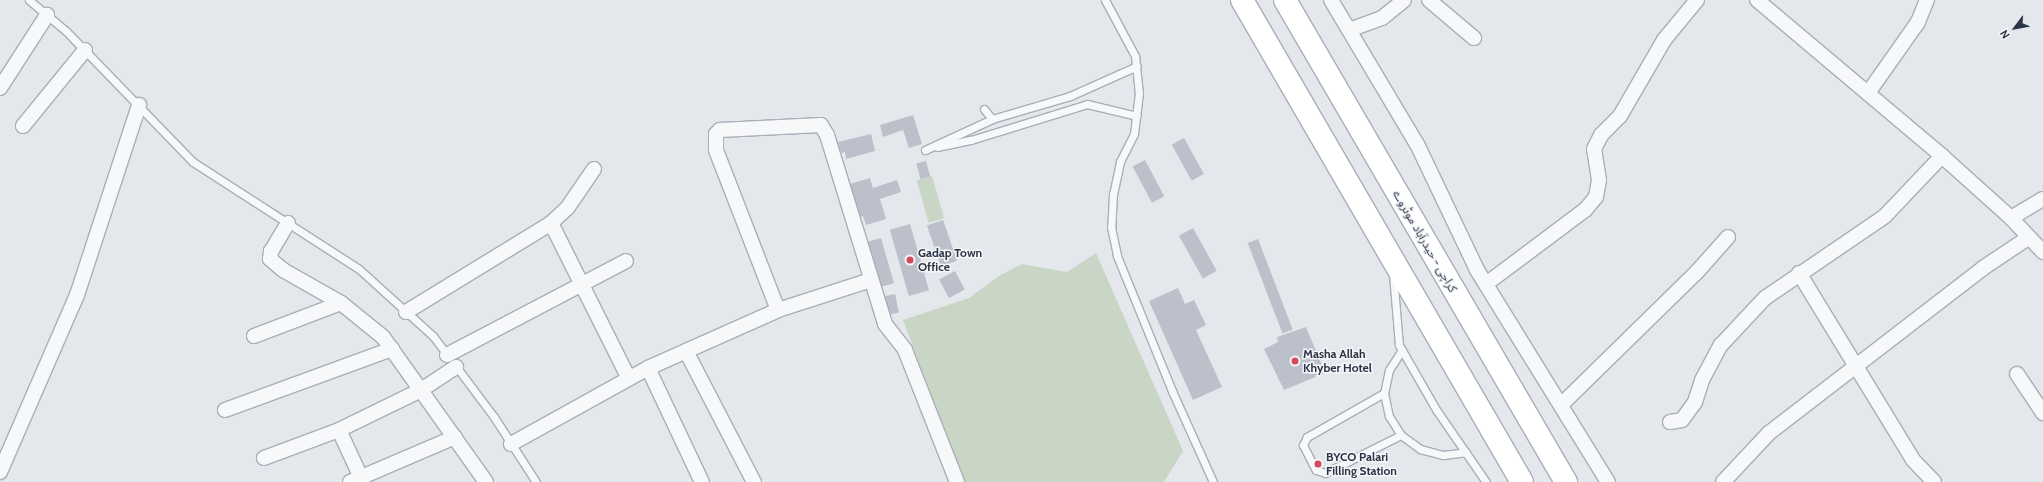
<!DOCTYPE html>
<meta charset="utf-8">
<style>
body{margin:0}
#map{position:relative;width:2043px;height:482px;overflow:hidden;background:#e4e7ec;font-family:Cabin,"Noto Sans Arabic",sans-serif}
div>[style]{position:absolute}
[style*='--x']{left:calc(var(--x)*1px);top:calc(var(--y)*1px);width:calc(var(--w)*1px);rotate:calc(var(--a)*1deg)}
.green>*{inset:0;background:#c9d6c5;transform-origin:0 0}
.building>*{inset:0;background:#bbc0ca;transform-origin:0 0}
.roads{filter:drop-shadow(1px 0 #a9aeb7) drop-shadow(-1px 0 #a9aeb7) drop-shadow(0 1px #a9aeb7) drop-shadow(0 -1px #a9aeb7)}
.lane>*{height:7px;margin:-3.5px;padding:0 3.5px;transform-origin:3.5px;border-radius:3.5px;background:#f7f8fa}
.street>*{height:14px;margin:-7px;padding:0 7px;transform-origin:7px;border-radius:7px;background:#f7f8fa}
.highway>*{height:22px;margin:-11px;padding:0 11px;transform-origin:11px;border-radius:11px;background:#fff}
.dots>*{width:11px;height:11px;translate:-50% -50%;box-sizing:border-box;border:2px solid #f4f6f9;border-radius:50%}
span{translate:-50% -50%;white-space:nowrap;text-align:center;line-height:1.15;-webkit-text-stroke:3px #f4f6f9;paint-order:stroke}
.street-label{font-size:12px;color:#2b3445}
.poi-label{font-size:12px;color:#2b3445;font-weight:700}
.left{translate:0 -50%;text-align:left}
.north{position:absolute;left:1995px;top:8px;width:40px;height:40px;-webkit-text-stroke:3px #f4f6f9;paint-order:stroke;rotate:238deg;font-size:11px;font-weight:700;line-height:16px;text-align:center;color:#2b3445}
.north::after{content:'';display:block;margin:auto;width:14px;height:18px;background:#2b3445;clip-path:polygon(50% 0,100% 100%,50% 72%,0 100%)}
</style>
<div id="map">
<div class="green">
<i style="left:932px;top:176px;width:44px;height:16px;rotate:74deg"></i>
<i style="clip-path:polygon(1096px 253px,1183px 451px,1164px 482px,964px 482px,903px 320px,969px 298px,999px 276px,1022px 264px,1067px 272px)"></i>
</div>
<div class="building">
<i style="clip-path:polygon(913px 115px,922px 144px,909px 148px,903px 130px,883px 137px,880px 125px)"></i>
<i style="clip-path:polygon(871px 134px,875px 151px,846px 159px,845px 152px,841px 153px,838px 142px)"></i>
<i style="left:1184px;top:138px;width:41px;height:14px;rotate:61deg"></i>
<i style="left:1145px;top:160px;width:41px;height:14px;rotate:62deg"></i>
<i style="left:926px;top:161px;width:16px;height:10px;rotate:75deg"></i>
<i style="clip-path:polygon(870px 178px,873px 188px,897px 180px,901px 192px,880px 199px,886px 219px,866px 225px,863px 216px,860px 217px,850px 184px)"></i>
<i style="left:943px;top:220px;width:43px;height:17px;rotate:71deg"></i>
<i style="left:910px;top:224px;width:69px;height:21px;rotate:74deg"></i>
<i style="left:1193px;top:228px;width:49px;height:16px;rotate:61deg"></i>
<i style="left:881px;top:238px;width:47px;height:14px;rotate:74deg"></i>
<i style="left:1258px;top:239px;width:97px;height:11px;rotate:69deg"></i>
<i style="left:955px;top:271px;width:21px;height:18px;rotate:62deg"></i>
<i style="clip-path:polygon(1178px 288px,1185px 304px,1194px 300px,1206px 325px,1196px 330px,1222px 387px,1193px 400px,1149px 301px)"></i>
<i style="left:895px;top:294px;width:19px;height:10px;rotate:78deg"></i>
<i style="clip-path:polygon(1306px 327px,1325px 373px,1284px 390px,1264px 349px,1278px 342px,1277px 337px)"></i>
</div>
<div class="roads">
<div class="lane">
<i style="--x:29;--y:0;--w:48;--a:40"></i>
<i style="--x:66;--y:31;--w:182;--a:45.9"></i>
<i style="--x:193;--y:162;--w:197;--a:32.8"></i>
<i style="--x:359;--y:269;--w:100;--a:42.2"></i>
<i style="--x:433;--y:336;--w:25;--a:53"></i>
<i style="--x:1105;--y:0;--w:64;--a:61.8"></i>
<i style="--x:1135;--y:56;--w:37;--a:84"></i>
<i style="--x:1139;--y:93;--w:41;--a:97"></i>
<i style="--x:1134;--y:134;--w:31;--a:117"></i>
<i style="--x:1120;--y:162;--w:33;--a:102"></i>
<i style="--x:1113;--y:194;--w:33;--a:93"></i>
<i style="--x:1111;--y:227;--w:30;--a:78"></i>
<i style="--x:1117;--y:256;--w:146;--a:67.8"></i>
<i style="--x:1172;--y:391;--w:100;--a:65.7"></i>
<i style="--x:984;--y:109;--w:13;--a:51"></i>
<i style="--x:937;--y:147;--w:35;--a:-12"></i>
<i style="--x:971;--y:140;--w:121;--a:-17.2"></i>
<i style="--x:1087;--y:104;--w:51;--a:13.5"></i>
<i style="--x:925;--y:150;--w:74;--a:-24.8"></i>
<i style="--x:992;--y:119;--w:81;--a:-16.4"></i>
<i style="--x:1070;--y:96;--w:73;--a:-24.1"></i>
<i style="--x:1393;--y:274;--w:71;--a:85.2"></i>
<i style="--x:1399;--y:345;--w:76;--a:60.1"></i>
<i style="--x:1437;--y:411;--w:86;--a:55.4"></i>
<i style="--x:1402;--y:350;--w:24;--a:123"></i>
<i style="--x:1389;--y:370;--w:24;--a:102"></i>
<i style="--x:1384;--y:393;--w:24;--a:78"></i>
<i style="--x:1389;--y:416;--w:22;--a:58"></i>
<i style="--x:1401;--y:435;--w:24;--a:36"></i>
<i style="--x:1420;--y:449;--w:24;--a:15"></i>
<i style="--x:1443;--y:455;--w:23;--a:-7"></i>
<i style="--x:455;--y:365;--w:65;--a:53.1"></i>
<i style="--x:494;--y:417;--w:77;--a:57.1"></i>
<i style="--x:1384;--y:393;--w:89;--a:150.3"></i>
<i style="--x:1307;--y:437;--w:9;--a:117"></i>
<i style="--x:1303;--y:445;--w:28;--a:63"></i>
<i style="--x:1316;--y:470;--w:9;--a:18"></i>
<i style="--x:1325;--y:473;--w:85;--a:-26.6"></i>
</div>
<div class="street">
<i style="--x:1331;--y:0;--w:168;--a:59.2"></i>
<i style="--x:1417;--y:144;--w:140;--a:64.5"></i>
<i style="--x:1477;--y:270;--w:249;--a:58.3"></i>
<i style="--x:1429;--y:0;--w:59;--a:40.2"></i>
<i style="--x:1757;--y:0;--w:242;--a:40.1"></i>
<i style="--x:1942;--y:156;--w:93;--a:41.9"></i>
<i style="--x:2011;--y:218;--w:47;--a:46.7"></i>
<i style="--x:1349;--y:30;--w:35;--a:-20"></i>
<i style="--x:1382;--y:18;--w:28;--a:-39"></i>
<i style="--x:0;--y:88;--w:87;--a:-57.2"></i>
<i style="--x:1868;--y:93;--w:87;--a:-54.8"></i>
<i style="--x:1918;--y:22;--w:24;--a:-68"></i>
<i style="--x:23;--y:126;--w:98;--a:-50.8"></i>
<i style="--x:2011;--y:218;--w:37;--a:-31"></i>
<i style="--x:288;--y:223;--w:33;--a:121"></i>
<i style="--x:271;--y:251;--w:8;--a:97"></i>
<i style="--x:270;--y:259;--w:17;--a:40"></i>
<i style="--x:283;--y:270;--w:67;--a:29.6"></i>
<i style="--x:341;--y:303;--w:54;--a:39"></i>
<i style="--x:383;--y:337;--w:178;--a:54.6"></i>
<i style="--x:551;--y:223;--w:174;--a:63.4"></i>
<i style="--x:1799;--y:273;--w:219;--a:58.6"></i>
<i style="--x:1913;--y:460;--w:30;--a:46"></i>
<i style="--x:1486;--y:284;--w:124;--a:-36.8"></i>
<i style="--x:1585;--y:210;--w:17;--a:-50"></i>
<i style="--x:1596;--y:197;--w:17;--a:-80"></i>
<i style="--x:1599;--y:180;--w:31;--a:-99"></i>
<i style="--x:1594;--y:149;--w:16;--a:-63"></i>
<i style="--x:1601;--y:135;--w:27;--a:-45"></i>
<i style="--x:1620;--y:116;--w:88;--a:-59.9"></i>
<i style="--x:1664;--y:40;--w:52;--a:-50.5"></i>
<i style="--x:778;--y:310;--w:172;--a:-111.2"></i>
<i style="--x:716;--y:150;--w:16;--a:-90"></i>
<i style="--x:716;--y:134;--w:6;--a:-45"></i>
<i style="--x:720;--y:130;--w:101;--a:-2.8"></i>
<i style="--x:821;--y:125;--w:12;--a:59"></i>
<i style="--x:827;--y:135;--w:198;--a:72.9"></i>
<i style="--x:885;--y:324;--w:33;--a:52"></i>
<i style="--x:905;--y:350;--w:142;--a:68.5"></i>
<i style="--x:406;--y:312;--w:170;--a:-31.5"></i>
<i style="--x:551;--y:223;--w:23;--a:-43"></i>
<i style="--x:568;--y:207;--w:46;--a:-55.6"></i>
<i style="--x:254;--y:336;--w:93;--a:-20.8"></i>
<i style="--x:686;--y:351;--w:148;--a:62.6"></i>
<i style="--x:447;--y:355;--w:202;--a:-27.7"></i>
<i style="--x:648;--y:368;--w:126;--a:64.7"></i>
<i style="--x:2017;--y:374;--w:47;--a:56.3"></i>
<i style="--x:1561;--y:405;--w:189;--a:-44.4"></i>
<i style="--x:1696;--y:273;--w:48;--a:-48.4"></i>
<i style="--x:225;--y:410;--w:178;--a:-20.1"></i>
<i style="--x:1670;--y:422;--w:12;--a:-9"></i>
<i style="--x:1682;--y:420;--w:22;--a:-54"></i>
<i style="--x:1695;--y:402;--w:23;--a:-72"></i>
<i style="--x:1702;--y:380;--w:40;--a:-62"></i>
<i style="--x:1721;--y:345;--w:64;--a:-46.9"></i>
<i style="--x:1765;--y:298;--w:145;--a:-34.3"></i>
<i style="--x:1885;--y:216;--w:83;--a:-46.5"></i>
<i style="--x:339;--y:430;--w:57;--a:65.2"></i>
<i style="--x:511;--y:444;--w:157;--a:-29"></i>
<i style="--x:648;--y:368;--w:142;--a:-24"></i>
<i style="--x:778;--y:310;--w:98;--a:-17.9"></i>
<i style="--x:264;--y:458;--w:80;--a:-20.5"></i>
<i style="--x:339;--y:430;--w:91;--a:-26"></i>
<i style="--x:421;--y:390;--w:42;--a:-33.3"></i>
<i style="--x:0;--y:472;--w:193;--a:-66.5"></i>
<i style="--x:77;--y:295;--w:200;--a:-71.9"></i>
<i style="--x:350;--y:482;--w:114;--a:-23.2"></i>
<i style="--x:1723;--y:482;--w:67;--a:-46.8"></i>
<i style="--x:1769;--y:433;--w:270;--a:-37.6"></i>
<i style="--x:1983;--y:268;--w:54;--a:-33.7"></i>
</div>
<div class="highway">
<i style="--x:1242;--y:0;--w:557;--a:59.85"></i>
<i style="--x:1285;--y:0;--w:558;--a:59.76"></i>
</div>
</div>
<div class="dots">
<i style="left:910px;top:260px;background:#d1495b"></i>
<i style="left:1295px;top:361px;background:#d1495b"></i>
<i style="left:1318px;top:464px;background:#d1495b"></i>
</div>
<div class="street-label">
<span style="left:1425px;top:241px;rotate:60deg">کراچی - حیدرآباد موٹروے</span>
</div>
<div class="poi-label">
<span class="left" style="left:918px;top:260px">Gadap Town<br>Office</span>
<span class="left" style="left:1303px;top:361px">Masha Allah<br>Khyber Hotel</span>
<span class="left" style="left:1326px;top:464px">BYCO Palari<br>Filling Station</span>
</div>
<div class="north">N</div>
</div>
